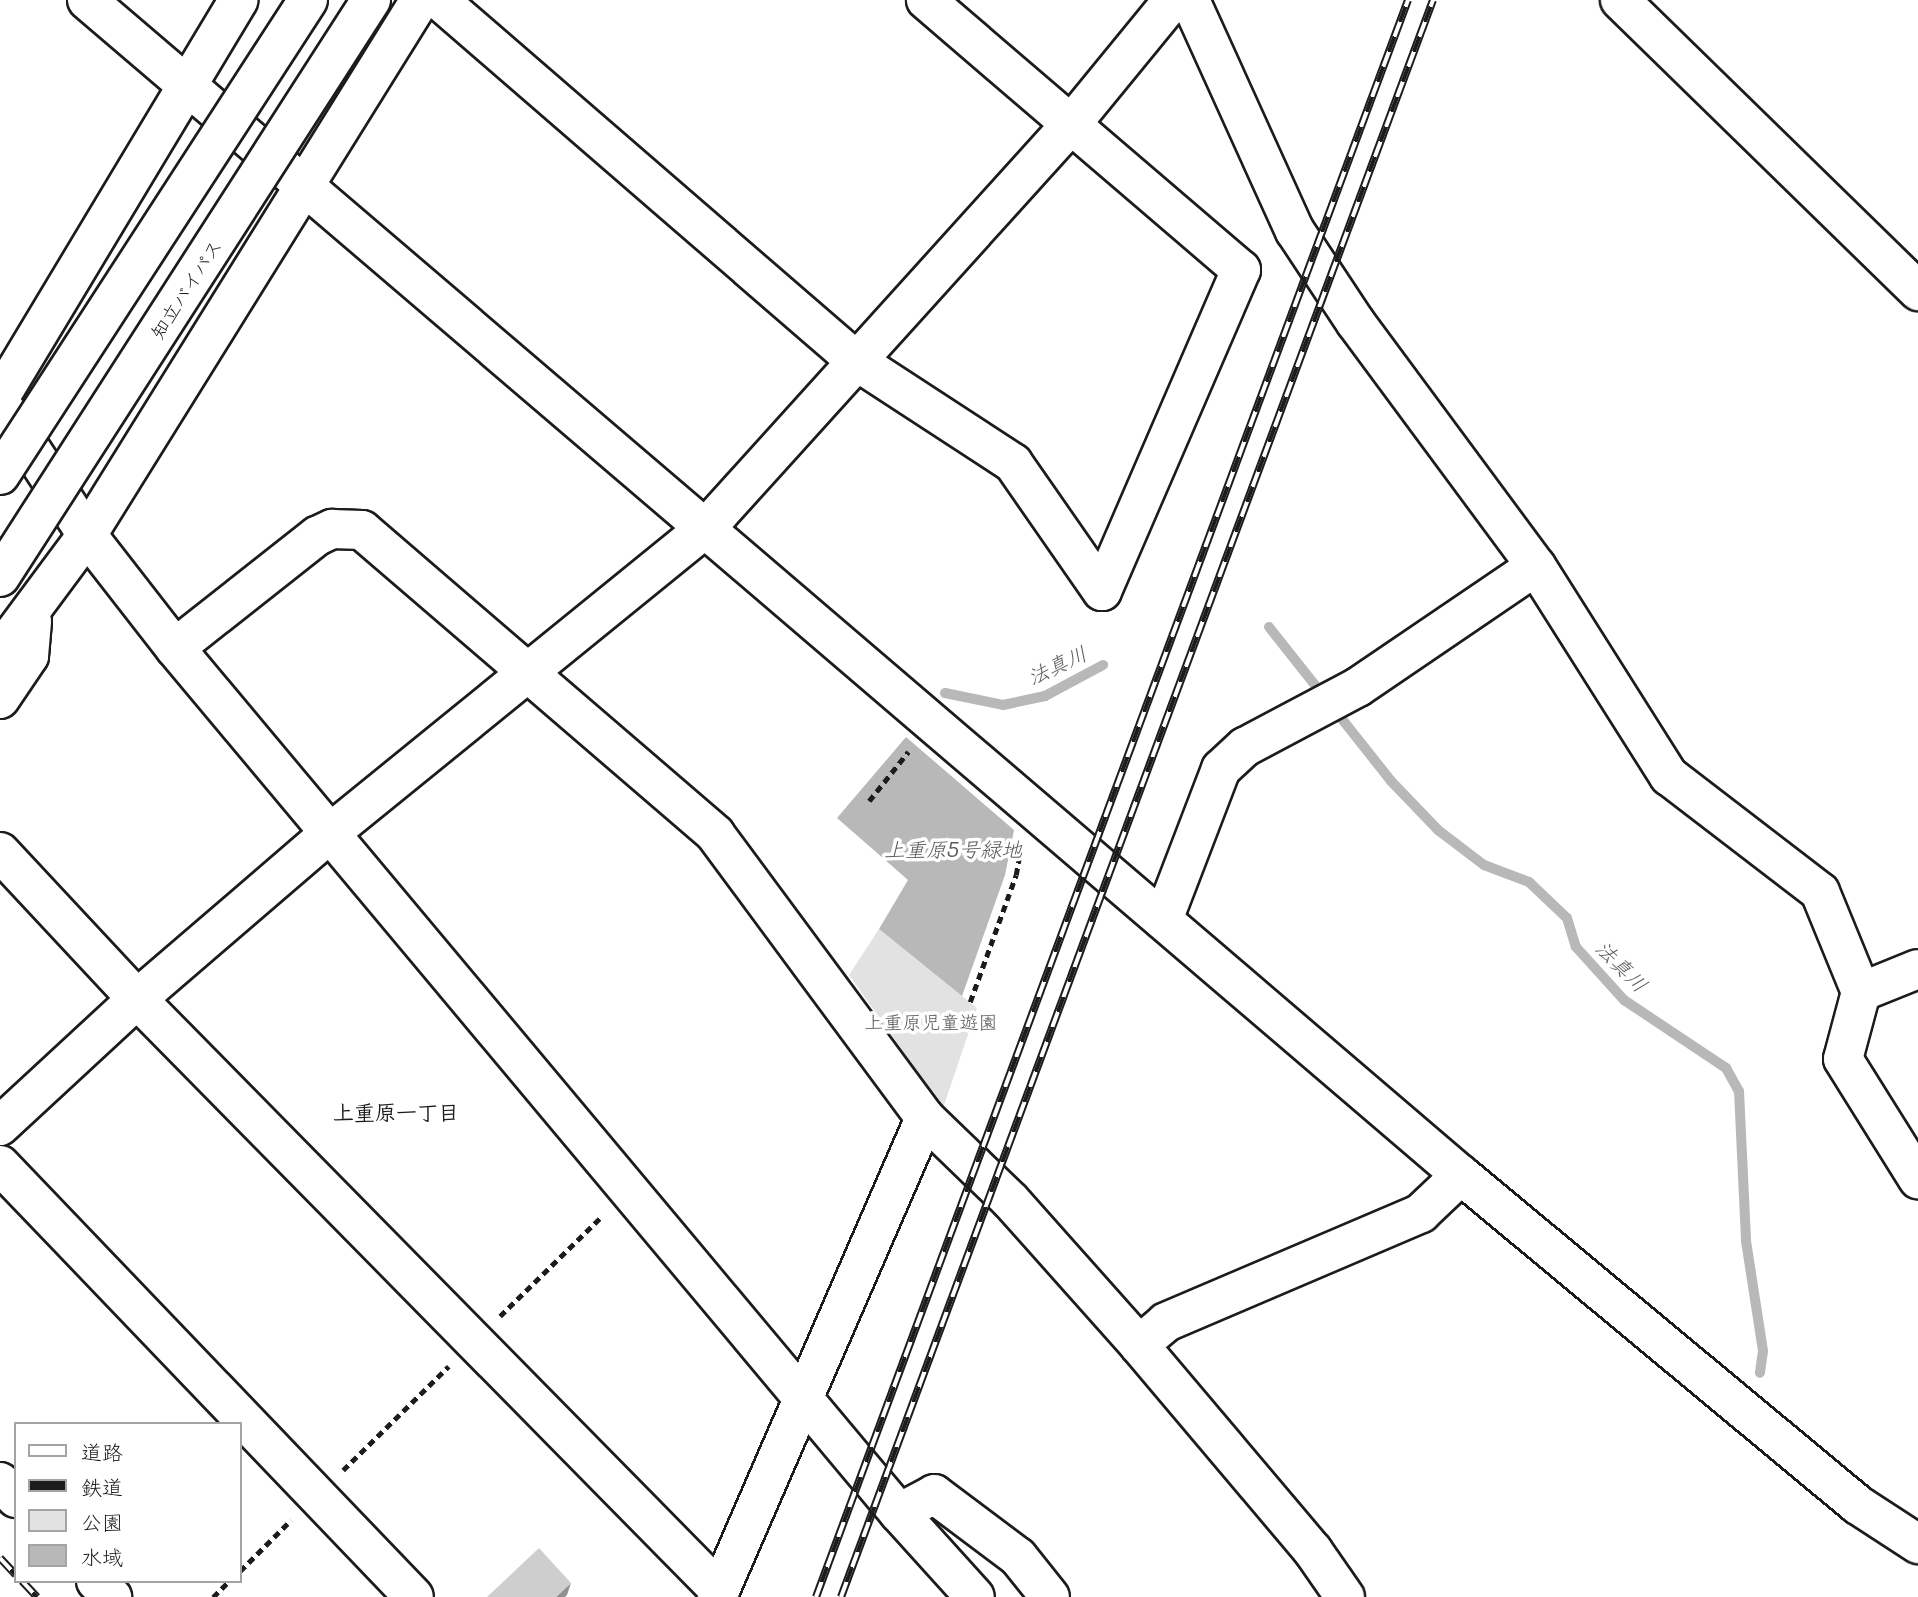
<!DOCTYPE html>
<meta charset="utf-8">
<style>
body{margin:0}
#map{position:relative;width:1918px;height:1597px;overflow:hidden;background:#fff;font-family:Mali,"Klee One",sans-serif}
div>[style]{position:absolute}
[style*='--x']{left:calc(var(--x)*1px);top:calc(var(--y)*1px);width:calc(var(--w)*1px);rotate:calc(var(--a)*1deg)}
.green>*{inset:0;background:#e2e2e2}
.water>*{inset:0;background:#b8b8b8}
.stream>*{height:10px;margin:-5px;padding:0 5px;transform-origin:5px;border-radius:5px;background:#b8b8b8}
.path>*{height:4.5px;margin-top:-2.25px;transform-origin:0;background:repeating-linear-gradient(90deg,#1c1c1c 0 7px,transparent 0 12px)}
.roads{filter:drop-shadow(2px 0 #1c1c1c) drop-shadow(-2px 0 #1c1c1c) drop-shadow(0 2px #1c1c1c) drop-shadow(0 -2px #1c1c1c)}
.minor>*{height:38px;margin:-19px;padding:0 19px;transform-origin:19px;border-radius:19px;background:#fff}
.rail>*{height:8px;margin-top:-4px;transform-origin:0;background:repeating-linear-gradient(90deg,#fff 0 16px,#1c1c1c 0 32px);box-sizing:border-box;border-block:2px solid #1c1c1c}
.bridges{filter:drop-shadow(2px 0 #1c1c1c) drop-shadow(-2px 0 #1c1c1c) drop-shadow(0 2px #1c1c1c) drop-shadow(0 -2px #1c1c1c)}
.highway-bridge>*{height:38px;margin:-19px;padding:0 19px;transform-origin:19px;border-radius:19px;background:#fff}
.shaded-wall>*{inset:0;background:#909090}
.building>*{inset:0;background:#cecece}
span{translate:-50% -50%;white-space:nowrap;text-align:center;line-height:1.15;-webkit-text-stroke:7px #fff;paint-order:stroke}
.street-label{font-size:19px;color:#1c1c1c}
.park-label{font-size:19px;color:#575757}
.water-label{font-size:21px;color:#5a5a5a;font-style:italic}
.neighbourhood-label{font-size:21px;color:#1c1c1c;font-weight:700}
.legend{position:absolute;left:14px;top:1422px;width:228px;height:161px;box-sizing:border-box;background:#fff;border:2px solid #a4a4a4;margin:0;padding:9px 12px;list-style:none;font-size:21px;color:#1c1c1c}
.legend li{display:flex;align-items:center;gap:14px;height:35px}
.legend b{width:35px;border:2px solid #a4a4a4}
</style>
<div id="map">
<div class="green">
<i style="clip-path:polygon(879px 929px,977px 1008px,943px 1108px,849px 975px)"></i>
</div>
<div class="water">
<i style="clip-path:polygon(906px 737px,1014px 830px,1005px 875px,962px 996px,879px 929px,908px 880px,837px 818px)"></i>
</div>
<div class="stream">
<i style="--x:1269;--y:627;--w:196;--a:51.6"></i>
<i style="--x:1391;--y:781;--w:68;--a:46.2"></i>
<i style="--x:1438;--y:830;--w:58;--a:37.3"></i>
<i style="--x:1484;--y:865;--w:48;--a:20.7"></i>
<i style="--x:1529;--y:882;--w:52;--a:43.5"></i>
<i style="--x:1567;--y:918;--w:30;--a:73"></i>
<i style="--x:1576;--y:947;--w:72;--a:47.8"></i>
<i style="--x:1624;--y:1000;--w:123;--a:33.7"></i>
<i style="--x:1726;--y:1068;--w:26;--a:61"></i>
<i style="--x:1739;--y:1091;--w:150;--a:87.3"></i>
<i style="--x:1746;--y:1241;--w:111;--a:81.2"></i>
<i style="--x:1763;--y:1351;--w:22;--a:98"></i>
<i style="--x:945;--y:693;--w:59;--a:11.7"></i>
<i style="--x:1003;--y:705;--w:43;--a:-12.1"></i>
<i style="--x:1045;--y:696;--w:66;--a:-28.1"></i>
</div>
<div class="path">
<i style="--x:869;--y:801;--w:63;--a:-51.5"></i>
<i style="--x:970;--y:1002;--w:135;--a:-70.1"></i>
<i style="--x:1016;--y:875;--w:28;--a:-80"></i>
<i style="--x:500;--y:1316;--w:141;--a:-44.4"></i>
<i style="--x:343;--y:1470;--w:148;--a:-44.5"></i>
<i style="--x:240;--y:1571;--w:72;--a:-45"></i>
<i style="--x:213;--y:1597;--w:23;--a:-45"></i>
</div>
<div class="roads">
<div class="minor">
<i style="--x:87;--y:0;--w:1808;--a:40.54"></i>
<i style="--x:1461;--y:1175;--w:516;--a:39.73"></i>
<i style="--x:1858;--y:1505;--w:72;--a:33"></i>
<i style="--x:439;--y:0;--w:550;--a:40.87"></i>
<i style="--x:855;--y:360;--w:189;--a:33.1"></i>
<i style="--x:1013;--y:463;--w:156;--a:55.2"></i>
<i style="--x:1102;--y:591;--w:350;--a:-66.6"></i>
<i style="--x:1241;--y:270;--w:415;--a:-139.4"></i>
<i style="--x:1190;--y:0;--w:254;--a:65.6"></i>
<i style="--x:1295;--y:231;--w:110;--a:56.5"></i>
<i style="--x:1356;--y:323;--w:302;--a:53.5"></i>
<i style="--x:1536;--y:566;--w:249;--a:57.7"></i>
<i style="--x:1669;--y:776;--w:190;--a:37.5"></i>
<i style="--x:1820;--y:892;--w:108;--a:67.7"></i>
<i style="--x:1861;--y:992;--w:69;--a:105"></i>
<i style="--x:1843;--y:1059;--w:142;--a:58"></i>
<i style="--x:1620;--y:0;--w:417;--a:44.3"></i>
<i style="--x:0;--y:397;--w:463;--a:-59"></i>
<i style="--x:0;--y:402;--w:159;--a:56.8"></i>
<i style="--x:87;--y:535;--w:143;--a:52.1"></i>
<i style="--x:175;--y:648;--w:1128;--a:50.07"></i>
<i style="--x:899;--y:1513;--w:113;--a:47.9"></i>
<i style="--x:175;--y:648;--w:181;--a:-38.3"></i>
<i style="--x:317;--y:536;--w:17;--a:-25"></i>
<i style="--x:332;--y:529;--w:30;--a:2"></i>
<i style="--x:362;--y:530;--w:466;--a:40.7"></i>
<i style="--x:715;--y:834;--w:353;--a:53.5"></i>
<i style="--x:925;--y:1118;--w:118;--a:44"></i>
<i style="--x:1010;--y:1200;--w:194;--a:48.3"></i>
<i style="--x:1139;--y:1345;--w:270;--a:49.8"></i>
<i style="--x:1313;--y:1551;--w:56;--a:55.2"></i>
<i style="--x:0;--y:652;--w:146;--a:-53.4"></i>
<i style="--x:87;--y:535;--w:630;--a:-58.1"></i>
<i style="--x:0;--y:699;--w:52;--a:-56"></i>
<i style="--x:29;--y:656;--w:35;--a:-85"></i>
<i style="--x:0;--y:852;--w:201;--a:47"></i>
<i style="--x:137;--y:999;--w:187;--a:137.2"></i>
<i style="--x:1163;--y:920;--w:162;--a:-69"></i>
<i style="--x:1221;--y:769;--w:33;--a:-43"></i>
<i style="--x:1245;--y:747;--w:128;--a:-28"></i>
<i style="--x:1358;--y:687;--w:215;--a:-34.2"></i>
<i style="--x:1861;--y:992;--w:61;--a:-22"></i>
<i style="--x:0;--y:1165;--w:598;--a:46.22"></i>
<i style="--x:1139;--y:1345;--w:35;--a:-40"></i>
<i style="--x:1166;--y:1322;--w:277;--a:-23.1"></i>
<i style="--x:1421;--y:1213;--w:55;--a:-43.5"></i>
<i style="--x:0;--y:1482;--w:23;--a:45"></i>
<i style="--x:899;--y:1513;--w:40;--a:-28"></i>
<i style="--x:934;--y:1494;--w:105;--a:36.9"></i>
<i style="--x:1018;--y:1557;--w:51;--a:51.3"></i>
<i style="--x:96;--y:1581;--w:23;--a:45"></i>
<i style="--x:720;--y:1591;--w:831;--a:-134.56"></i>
<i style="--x:137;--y:999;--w:253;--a:-40.7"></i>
<i style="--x:329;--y:834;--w:486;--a:-39.1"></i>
<i style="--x:706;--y:528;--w:547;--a:-47.89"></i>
<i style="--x:1073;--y:122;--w:158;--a:-50.7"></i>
<i style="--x:717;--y:1597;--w:522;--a:-66.53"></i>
</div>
</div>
<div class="rail">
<i style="--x:0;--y:1558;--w:23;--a:47"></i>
<i style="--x:22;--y:1581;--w:22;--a:47"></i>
<i style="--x:816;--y:1597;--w:1703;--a:-69.66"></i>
<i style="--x:841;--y:1597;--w:1703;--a:-69.66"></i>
</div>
<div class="bridges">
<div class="highway-bridge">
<i style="--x:0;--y:475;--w:566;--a:-57.04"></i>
<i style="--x:0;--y:577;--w:686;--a:-57.26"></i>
</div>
</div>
<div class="shaded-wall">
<i style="clip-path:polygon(571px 1583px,567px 1595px,565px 1597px,556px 1597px)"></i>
</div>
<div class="building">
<i style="clip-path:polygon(539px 1548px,571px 1583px,556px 1597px,487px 1597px)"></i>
</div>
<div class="street-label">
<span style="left:186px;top:289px;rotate:-57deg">知立バイパス</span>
</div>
<div class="park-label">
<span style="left:931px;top:1022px">上重原児童遊園</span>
</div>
<div class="water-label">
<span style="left:1057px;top:665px;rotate:-25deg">法真川</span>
<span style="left:953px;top:849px">上重原5号緑地</span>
<span style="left:1622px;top:966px;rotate:45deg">法真川</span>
</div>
<div class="neighbourhood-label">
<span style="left:396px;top:1112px">上重原一丁目</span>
</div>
<ul class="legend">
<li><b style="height:9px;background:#fff"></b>道路</li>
<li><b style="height:9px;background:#1c1c1c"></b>鉄道</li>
<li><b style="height:19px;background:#e2e2e2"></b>公園</li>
<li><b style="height:19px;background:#b8b8b8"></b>水域</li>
</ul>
</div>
